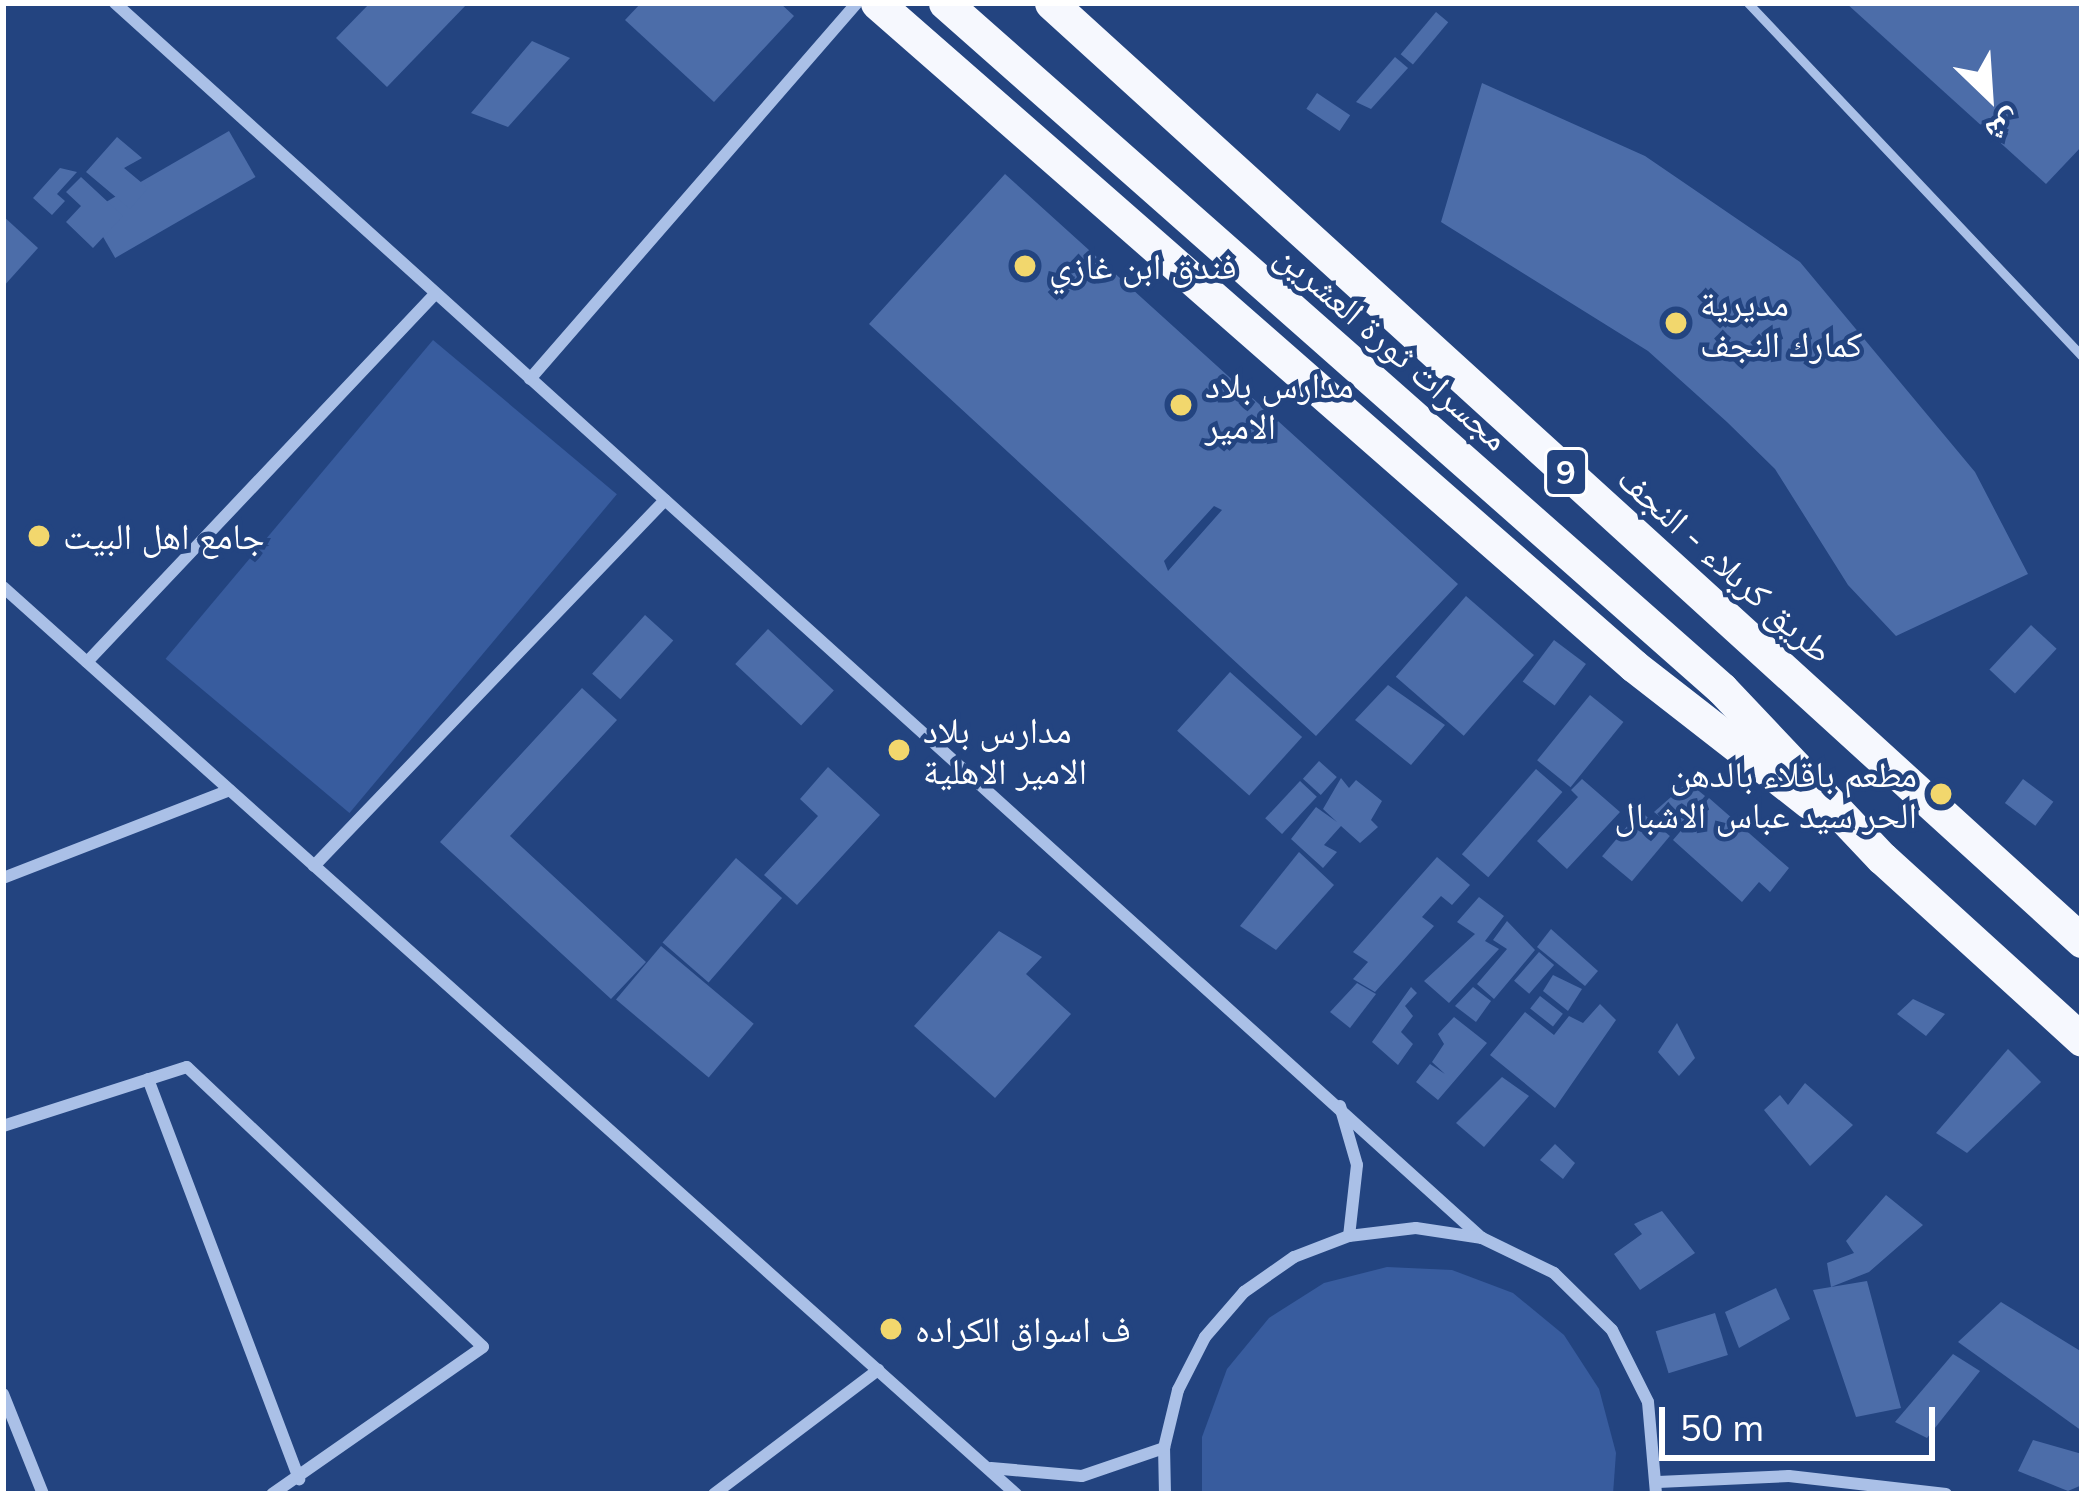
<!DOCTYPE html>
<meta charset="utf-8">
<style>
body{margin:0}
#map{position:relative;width:2085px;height:1497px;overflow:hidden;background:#234480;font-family:Mulish,"Noto Naskh Arabic",sans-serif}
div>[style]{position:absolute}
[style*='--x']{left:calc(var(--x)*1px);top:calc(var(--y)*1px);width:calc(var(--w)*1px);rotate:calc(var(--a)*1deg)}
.green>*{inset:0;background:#385c9e;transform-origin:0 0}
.building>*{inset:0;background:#4c6da9;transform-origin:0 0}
.service>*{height:9px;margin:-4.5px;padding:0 4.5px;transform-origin:4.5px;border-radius:4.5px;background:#aac0e7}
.minor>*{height:12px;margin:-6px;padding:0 6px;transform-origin:6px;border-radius:6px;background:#aac0e7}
.trunk>*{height:33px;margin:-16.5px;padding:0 16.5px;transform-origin:16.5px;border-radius:16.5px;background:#f6f8fe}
.dots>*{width:33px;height:33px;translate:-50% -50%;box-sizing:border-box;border:6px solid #234480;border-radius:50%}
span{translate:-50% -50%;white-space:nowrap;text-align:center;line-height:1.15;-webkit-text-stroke:9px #234480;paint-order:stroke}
.shield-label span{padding:3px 9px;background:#234480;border:3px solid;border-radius:9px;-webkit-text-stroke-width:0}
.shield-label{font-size:33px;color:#fff;font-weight:700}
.poi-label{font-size:36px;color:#fff}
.left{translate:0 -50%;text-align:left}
.right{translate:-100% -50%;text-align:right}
.street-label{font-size:36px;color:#fff}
.frame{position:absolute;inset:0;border:6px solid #fff;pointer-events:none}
.north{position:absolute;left:1929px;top:36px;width:120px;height:120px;-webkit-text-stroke:9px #234480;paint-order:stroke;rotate:155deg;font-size:33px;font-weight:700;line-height:48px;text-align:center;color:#fff}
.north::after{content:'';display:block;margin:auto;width:42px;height:54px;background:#fff;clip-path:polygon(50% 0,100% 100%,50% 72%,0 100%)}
.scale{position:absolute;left:1659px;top:1407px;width:276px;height:54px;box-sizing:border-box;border:6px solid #fff;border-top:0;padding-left:15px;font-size:36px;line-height:42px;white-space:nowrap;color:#fff;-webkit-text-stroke:9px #234480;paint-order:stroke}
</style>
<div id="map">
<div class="green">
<i style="left:433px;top:340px;width:240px;height:416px;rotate:40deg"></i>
<i style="clip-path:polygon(1387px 1267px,1452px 1270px,1513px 1293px,1564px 1335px,1599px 1389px,1616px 1453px,1613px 1494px,1202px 1494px,1202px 1437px,1227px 1369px,1269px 1318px,1324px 1283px)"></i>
</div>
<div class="building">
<i style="clip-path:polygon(370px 3px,468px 3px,387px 87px,336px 38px)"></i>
<i style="clip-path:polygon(641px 3px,780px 3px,794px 16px,714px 102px,625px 20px)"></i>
<i style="clip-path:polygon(1846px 3px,2082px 3px,2082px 146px,2046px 184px)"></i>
<i style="left:1436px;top:12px;width:16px;height:55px;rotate:40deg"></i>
<i style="clip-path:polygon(532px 41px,570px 58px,508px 127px,471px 113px)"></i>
<i style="clip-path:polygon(1395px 57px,1408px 68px,1371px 109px,1356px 102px)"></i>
<i style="clip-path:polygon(1482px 83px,1645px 156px,1800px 262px,1975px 472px,2028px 574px,1896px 636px,1848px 585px,1775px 469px,1727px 422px,1648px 351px,1441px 222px)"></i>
<i style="left:1317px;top:93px;width:40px;height:19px;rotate:34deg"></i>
<i style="left:229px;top:131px;width:53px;height:162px;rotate:60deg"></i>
<i style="clip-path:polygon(117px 137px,142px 158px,124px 168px,148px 188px,130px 209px,86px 172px)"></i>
<i style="clip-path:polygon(60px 168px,77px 172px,57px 194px,65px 201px,52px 215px,33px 198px)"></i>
<i style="clip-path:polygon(evenodd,1005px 174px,1458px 584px,1316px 736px,869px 324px,1005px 174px,1214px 506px,1222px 510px,1168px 571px,1164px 561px,1214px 506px)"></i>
<i style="clip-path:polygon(81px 177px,123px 216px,93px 248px,66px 222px,81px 206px,66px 192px)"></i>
<i style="clip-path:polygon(3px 216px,38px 248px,3px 287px)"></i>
<i style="left:1466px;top:596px;width:90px;height:107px;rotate:41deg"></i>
<i style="left:645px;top:615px;width:38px;height:79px;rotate:42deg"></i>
<i style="left:2031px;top:625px;width:35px;height:61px;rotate:43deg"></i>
<i style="left:768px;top:629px;width:90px;height:48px;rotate:43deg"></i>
<i style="left:1554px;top:640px;width:40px;height:52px;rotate:37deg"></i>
<i style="left:1230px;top:672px;width:97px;height:79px;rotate:42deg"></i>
<i style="clip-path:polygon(1388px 685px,1445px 725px,1411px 765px,1355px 720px)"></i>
<i style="clip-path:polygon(582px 688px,617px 720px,510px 836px,646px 962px,611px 999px,440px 842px)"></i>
<i style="left:1590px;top:695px;width:43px;height:84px;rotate:39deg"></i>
<i style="left:1319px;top:761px;width:24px;height:24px;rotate:42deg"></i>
<i style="clip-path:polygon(828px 767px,880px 815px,797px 905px,764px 875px,818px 816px,800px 799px)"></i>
<i style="left:1536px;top:769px;width:35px;height:113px;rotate:41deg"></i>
<i style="clip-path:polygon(1341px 778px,1349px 788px,1356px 780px,1382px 801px,1371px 820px,1378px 827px,1360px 843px,1341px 826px,1324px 845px,1337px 852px,1323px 868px,1291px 839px,1316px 807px,1337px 822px,1323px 809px)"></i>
<i style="clip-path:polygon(1582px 779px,1620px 812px,1567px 869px,1537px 841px,1578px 797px,1571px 790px)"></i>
<i style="left:2023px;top:779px;width:38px;height:30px;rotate:37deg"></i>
<i style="left:1300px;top:781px;width:23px;height:51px;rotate:43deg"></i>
<i style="clip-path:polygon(1688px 782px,1705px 796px,1676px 829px,1654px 812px)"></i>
<i style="clip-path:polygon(1709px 798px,1789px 868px,1770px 892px,1759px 882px,1742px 902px,1673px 840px)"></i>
<i style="left:1640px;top:811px;width:39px;height:59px;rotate:40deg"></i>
<i style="clip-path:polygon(1299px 852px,1334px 885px,1276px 950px,1240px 926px)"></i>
<i style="clip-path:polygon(1437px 857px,1470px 885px,1452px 905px,1441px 896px,1422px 917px,1434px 926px,1375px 992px,1353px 979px,1368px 962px,1353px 952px)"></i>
<i style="left:736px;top:858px;width:61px;height:112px;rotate:41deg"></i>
<i style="clip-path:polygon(1479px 897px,1504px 916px,1485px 941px,1499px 949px,1449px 1003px,1424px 981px,1475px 934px,1457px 922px)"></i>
<i style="clip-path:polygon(1507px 921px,1535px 950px,1494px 999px,1477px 984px,1507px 949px,1493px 940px)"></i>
<i style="clip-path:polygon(1551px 929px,1598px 971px,1585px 986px,1537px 947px)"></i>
<i style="clip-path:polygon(999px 931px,1042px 957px,1026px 974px,1071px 1014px,995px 1098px,914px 1026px)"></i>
<i style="left:661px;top:946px;width:121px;height:70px;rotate:40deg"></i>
<i style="left:1539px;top:952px;width:20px;height:38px;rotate:41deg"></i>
<i style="clip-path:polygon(1553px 975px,1582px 989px,1568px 1011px,1543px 991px)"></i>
<i style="clip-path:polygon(1357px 983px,1376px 994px,1350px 1028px,1330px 1012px)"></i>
<i style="clip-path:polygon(1411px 987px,1417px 993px,1405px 1006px,1413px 1016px,1401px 1032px,1413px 1044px,1398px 1065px,1372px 1042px)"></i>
<i style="clip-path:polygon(1473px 987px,1491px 1001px,1476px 1022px,1455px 1006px)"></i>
<i style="left:1540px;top:996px;width:29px;height:16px;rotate:38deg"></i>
<i style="clip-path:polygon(1913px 999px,1945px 1014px,1926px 1036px,1897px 1014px)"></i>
<i style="clip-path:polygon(1600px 1004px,1616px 1020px,1555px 1108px,1490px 1055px,1525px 1012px,1554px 1035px,1569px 1016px,1583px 1023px)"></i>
<i style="clip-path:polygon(1454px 1017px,1487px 1043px,1438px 1100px,1416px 1082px,1430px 1064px,1445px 1074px,1432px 1062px,1444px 1044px,1438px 1034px)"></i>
<i style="clip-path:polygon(1677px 1023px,1695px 1058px,1679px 1076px,1658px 1052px)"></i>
<i style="clip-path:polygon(2008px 1049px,2041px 1082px,1967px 1153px,1936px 1133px)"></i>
<i style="clip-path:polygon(1502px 1077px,1529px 1096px,1484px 1147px,1456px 1123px)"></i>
<i style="clip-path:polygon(1805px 1083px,1853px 1125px,1810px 1166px,1764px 1110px,1780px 1095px,1788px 1105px)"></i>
<i style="clip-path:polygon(1555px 1144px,1575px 1163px,1563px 1179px,1540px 1160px)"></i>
<i style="clip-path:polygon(1886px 1195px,1923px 1225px,1869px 1272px,1831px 1287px,1867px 1281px,1901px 1408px,1856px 1417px,1813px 1290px,1831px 1287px,1827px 1263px,1854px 1253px,1846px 1241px)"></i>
<i style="clip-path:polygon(1662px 1211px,1695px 1253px,1640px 1290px,1614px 1254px,1642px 1234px,1634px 1224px)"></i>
<i style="clip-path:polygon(1776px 1288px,1790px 1319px,1739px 1348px,1725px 1312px)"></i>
<i style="clip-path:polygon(2001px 1302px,2082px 1352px,2082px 1431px,1958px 1342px)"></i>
<i style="left:1715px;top:1313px;width:44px;height:62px;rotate:73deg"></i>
<i style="clip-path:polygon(1953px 1354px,1980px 1371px,1927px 1438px,1895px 1422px)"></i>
<i style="clip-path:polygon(2033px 1440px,2082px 1454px,2082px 1485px,2068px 1491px,2018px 1471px)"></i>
</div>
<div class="service">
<i style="--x:1748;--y:3;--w:486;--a:46.6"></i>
</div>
<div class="minor">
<i style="--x:115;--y:3;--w:1842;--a:42.1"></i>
<i style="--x:530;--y:379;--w:498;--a:-49"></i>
<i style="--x:3;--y:587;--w:1360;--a:41.84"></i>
<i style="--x:87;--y:662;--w:506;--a:-46.6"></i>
<i style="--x:314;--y:866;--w:507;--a:-46.2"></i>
<i style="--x:3;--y:878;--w:243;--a:-21.2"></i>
<i style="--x:148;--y:1079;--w:428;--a:69.3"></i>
<i style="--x:1340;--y:1106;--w:61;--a:73.9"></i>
<i style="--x:1357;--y:1165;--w:71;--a:96.4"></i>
<i style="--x:3;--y:1126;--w:193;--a:-17.8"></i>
<i style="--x:187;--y:1067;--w:407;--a:43.4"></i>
<i style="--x:483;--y:1347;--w:257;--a:145.1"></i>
<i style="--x:3;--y:1394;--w:108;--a:68.2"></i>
<i style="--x:991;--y:1468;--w:91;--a:5"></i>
<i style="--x:1082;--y:1476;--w:87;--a:-18.9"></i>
<i style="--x:1658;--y:1482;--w:131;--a:-2.6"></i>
<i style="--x:1789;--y:1476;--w:158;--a:6.5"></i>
<i style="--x:714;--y:1494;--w:206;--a:-37.1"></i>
<i style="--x:1165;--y:1494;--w:46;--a:-91.2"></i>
<i style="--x:1164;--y:1448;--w:60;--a:-76.4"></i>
<i style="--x:1178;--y:1390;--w:59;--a:-63"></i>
<i style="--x:1205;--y:1337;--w:60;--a:-49.1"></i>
<i style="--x:1244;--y:1292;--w:61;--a:-35"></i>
<i style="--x:1294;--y:1257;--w:59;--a:-20.9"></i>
<i style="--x:1349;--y:1236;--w:67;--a:-6.8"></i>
<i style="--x:1416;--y:1228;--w:67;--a:8.6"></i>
<i style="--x:1482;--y:1238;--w:80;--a:25.9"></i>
<i style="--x:1554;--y:1273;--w:81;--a:44.5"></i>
<i style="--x:1612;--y:1330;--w:80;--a:63.4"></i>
<i style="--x:1648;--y:1402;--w:92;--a:85"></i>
</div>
<div class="trunk">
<i style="--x:877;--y:3;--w:1006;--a:41.21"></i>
<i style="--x:1634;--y:666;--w:222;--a:37.9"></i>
<i style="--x:945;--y:3;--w:1036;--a:41.44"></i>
<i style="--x:1722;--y:689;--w:233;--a:46.6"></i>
<i style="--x:1882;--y:858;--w:270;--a:42.3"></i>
<i style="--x:1051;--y:3;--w:1394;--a:42.3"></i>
</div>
<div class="dots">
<i style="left:1025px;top:266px;background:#f2d76d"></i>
<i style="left:1676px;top:323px;background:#f2d76d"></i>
<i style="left:1181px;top:405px;background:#f2d76d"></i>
<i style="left:39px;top:536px;background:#f2d76d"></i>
<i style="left:899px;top:750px;background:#f2d76d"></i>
<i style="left:1941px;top:794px;background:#f2d76d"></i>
<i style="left:891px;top:1329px;background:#f2d76d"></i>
</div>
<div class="shield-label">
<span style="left:1566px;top:472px">9</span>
</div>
<div class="poi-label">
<span class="left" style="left:1049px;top:266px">فندق ابن غازي</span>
<span class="left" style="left:1700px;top:323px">مديرية<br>كمارك النجف</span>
<span class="left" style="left:1205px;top:405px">مدارس بلاد<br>الامير</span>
<span class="left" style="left:63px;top:536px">جامع اهل البيت</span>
<span class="left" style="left:923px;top:750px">مدارس بلاد<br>الامير الاهلية</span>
<span class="right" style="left:1917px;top:794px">مطعم باقلاء بالدهن<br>الحر سيد عباس الاشبال</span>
<span class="left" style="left:915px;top:1329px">ف اسواق الكراده</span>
</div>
<div class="street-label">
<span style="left:1393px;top:346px;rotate:41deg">مجسرات ثورة العشرين</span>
<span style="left:1726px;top:564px;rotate:42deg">طريق کربلاء - النجف</span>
</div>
<div class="frame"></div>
<div class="north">ش</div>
<div class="scale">50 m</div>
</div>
